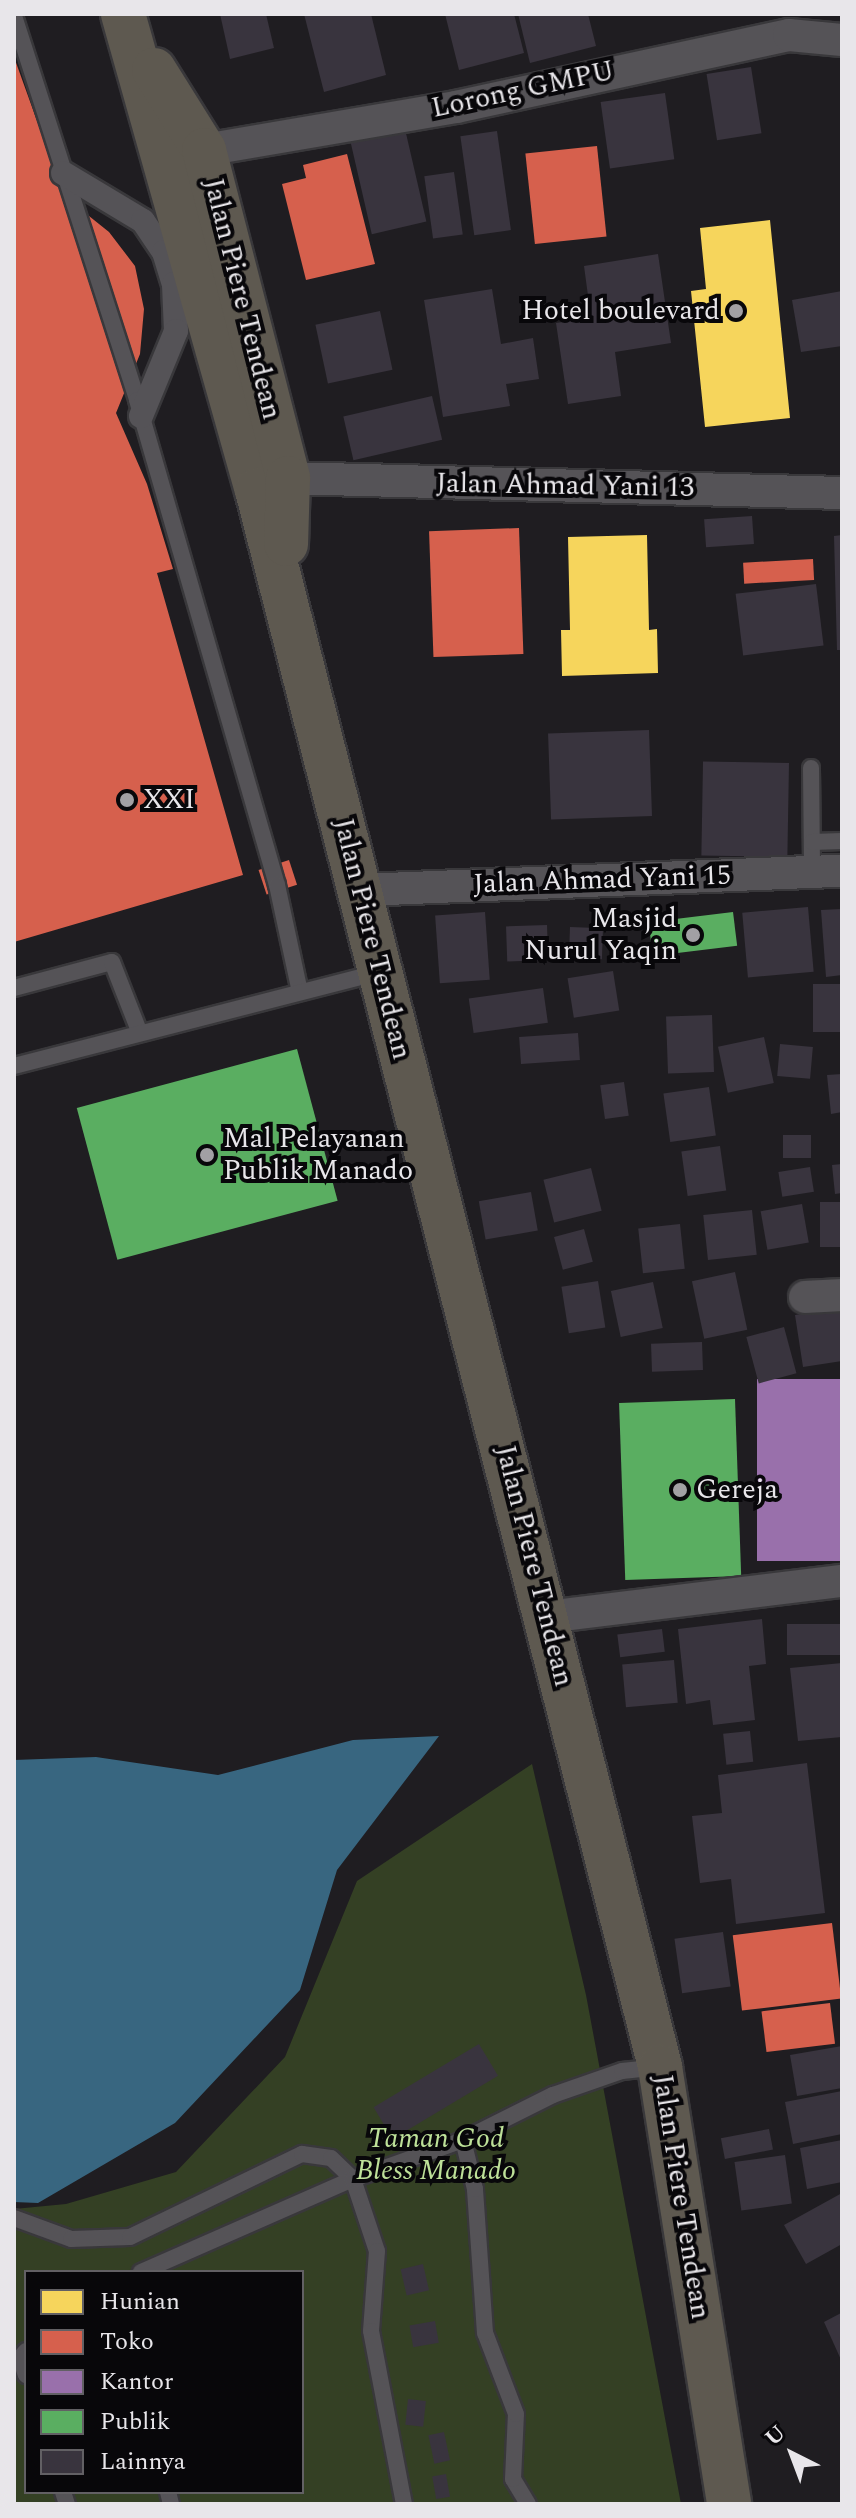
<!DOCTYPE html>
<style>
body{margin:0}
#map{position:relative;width:856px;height:2518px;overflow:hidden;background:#1f1d21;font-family:Spectral,serif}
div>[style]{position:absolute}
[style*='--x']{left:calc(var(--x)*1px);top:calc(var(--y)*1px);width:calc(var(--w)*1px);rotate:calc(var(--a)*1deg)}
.green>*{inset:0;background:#344024}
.water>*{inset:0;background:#386680}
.homes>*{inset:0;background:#f6d55c}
.shops>*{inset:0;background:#d6604d;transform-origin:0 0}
.offices>*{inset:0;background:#9970ab;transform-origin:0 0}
.public>*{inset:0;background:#5aae61;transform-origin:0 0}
.building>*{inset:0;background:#39343e;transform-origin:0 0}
.roads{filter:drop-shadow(2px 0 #39383b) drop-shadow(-2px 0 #39383b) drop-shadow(0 2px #39383b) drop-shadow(0 -2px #39383b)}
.service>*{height:16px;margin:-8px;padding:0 8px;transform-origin:8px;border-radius:8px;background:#555357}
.pedestrian>*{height:24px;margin:-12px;padding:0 12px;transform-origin:12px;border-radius:12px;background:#555357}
.minor>*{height:32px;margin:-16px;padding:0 16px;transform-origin:16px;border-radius:16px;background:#555357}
.trunk>*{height:44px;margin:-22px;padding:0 22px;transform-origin:22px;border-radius:22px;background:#5e5950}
.dots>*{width:22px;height:22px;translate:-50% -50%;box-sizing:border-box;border:4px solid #08070a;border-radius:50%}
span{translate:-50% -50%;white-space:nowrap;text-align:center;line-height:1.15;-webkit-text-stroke:8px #08070a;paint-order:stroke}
.street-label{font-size:28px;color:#e8e6ea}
.poi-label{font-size:28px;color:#e8e6ea}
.right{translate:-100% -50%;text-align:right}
.left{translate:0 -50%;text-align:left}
.park-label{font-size:28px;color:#bee199;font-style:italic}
.frame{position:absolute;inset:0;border:16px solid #e8e6ea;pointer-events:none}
.legend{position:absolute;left:24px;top:2270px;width:280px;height:224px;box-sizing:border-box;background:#08070a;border:2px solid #626064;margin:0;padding:10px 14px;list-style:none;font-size:24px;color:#e8e6ea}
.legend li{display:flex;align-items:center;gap:16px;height:40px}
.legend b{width:40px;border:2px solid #626064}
.north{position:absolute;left:752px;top:2414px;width:80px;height:80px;-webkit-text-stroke:6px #08070a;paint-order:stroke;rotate:318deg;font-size:22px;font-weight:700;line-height:32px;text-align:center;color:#e8e6ea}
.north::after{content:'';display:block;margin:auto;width:28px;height:36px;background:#e8e6ea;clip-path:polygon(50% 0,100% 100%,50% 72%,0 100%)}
</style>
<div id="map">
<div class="green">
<i style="clip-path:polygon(evenodd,532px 1764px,586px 1995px,681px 2504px,14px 2504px,14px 2209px,66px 2204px,176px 2172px,285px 2057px,357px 1881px,532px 1764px,26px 2272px,302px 2272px,302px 2492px,26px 2492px,26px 2272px)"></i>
</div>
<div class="water">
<i style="clip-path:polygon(439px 1736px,337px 1870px,300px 1990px,175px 2123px,38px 2203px,14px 2202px,14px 1760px,96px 1757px,218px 1775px,353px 1740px)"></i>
</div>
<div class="homes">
<i style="clip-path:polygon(770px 220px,790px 418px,705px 427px,691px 291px,706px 289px,700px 228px)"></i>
<i style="clip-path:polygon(647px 535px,649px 630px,657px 629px,658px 673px,562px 676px,561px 630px,570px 630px,568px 537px)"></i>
<i style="clip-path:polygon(14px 881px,29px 932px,14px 936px)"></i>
</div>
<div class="shops">
<i style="clip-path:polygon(14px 57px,64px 196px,109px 232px,135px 266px,144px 309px,140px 354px,116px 413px,147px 484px,173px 569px,157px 573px,243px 875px,14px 942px)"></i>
<i style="left:597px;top:146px;width:91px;height:72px;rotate:84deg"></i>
<i style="clip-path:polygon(347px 154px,375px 264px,306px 280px,282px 184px,306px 178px,303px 165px)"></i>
<i style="left:519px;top:528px;width:126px;height:90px;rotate:88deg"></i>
<i style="left:813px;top:559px;width:21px;height:70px;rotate:87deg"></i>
<i style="left:289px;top:860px;width:26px;height:32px;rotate:72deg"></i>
<i style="left:832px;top:1923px;width:76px;height:100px;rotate:83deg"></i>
<i style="left:830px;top:2003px;width:41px;height:69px;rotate:83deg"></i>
</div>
<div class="offices">
<i style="left:842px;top:1379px;width:182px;height:85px;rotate:90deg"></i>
</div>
<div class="public">
<i style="left:733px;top:912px;width:34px;height:85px;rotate:83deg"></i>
<i style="left:297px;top:1049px;width:157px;height:228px;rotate:75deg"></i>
<i style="left:735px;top:1399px;width:177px;height:116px;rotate:88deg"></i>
</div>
<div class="building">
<i style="clip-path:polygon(220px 14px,266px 14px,274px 48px,230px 59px)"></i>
<i style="clip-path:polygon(304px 14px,371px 14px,386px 75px,324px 92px)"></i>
<i style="clip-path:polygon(445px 14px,514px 14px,524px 53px,459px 70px)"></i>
<i style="clip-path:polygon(518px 14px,588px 14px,596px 46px,530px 63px)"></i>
<i style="left:751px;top:67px;width:67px;height:45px;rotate:81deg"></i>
<i style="left:665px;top:93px;width:67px;height:65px;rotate:82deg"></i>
<i style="left:405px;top:129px;width:95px;height:56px;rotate:77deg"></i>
<i style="left:497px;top:131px;width:100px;height:37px;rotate:82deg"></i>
<i style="left:454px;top:172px;width:63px;height:30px;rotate:82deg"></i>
<i style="clip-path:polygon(658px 254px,671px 343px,615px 352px,621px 396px,568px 404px,556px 323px,591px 318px,584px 266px)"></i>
<i style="clip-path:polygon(492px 289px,501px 344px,533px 338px,539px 379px,506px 384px,510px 406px,443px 417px,424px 300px)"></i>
<i style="clip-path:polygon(842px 291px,842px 346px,801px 352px,792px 300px)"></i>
<i style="left:380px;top:311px;width:60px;height:66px;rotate:78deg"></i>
<i style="left:432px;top:396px;width:45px;height:91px;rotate:77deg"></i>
<i style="left:752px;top:516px;width:28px;height:48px;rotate:86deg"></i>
<i style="clip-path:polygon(842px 535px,842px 650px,837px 650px,834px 536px)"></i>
<i style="left:816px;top:584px;width:62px;height:81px;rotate:83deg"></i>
<i style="left:649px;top:730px;width:86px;height:101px;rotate:88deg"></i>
<i style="left:789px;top:763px;width:94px;height:86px;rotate:91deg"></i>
<i style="left:808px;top:907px;width:65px;height:66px;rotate:85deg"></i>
<i style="clip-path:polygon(842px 909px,842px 975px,826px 977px,821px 910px)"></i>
<i style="left:485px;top:912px;width:68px;height:50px;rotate:86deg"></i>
<i style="left:547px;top:925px;width:35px;height:41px;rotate:88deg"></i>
<i style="left:570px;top:927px;width:33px;height:31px;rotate:2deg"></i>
<i style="left:613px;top:971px;width:40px;height:46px;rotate:81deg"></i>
<i style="left:842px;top:984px;width:48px;height:29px;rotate:90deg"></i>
<i style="left:543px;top:988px;width:35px;height:75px;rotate:82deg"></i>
<i style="left:712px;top:1015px;width:57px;height:46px;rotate:88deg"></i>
<i style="left:578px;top:1033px;width:27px;height:59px;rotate:86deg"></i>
<i style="left:764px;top:1037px;width:47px;height:47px;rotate:78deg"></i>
<i style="left:780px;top:1044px;width:33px;height:32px;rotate:5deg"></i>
<i style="clip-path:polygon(842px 1074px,842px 1112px,831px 1114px,827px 1075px)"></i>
<i style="left:624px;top:1082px;width:34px;height:24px;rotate:82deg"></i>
<i style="left:709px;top:1087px;width:49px;height:46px;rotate:82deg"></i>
<i style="left:811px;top:1135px;width:23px;height:28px;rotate:90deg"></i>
<i style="left:720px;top:1146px;width:45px;height:39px;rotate:82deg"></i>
<i style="clip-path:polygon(842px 1164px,842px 1193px,835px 1194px,832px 1165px)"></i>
<i style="left:810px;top:1167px;width:25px;height:32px;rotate:81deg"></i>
<i style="left:591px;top:1168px;width:44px;height:49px;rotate:76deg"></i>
<i style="left:531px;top:1192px;width:39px;height:53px;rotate:80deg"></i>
<i style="left:842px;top:1202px;width:45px;height:22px;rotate:90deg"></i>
<i style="left:802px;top:1204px;width:39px;height:42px;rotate:80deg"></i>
<i style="left:752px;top:1210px;width:45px;height:49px;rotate:84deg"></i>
<i style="left:680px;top:1224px;width:45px;height:42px;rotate:84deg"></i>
<i style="left:584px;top:1229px;width:34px;height:31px;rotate:75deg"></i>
<i style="left:735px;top:1272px;width:59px;height:44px;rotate:78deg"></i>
<i style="left:598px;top:1281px;width:47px;height:37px;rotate:81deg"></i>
<i style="left:653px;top:1282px;width:47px;height:43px;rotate:78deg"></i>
<i style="clip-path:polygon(842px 1308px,842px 1361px,803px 1367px,795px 1315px)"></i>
<i style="left:784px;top:1327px;width:48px;height:39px;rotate:75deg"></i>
<i style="left:702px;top:1342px;width:28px;height:51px;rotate:88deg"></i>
<i style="clip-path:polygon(762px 1619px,766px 1664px,749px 1666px,755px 1720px,713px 1725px,710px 1700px,686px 1704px,678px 1629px)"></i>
<i style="left:842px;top:1624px;width:31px;height:55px;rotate:90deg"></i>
<i style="left:662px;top:1629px;width:23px;height:45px;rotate:83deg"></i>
<i style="left:674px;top:1660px;width:43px;height:52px;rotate:85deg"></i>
<i style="clip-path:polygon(842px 1663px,842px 1737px,798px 1741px,790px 1668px)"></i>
<i style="left:750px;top:1731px;width:31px;height:27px;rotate:84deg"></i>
<i style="clip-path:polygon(807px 1763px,825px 1913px,736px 1924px,731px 1879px,700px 1883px,692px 1816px,722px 1813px,718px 1775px)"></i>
<i style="left:723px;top:1932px;width:55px;height:49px;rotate:82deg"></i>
<i style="left:479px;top:2044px;width:37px;height:123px;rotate:59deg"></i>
<i style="clip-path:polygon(842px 2046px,842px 2088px,797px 2096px,790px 2055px)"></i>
<i style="clip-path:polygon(842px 2091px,842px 2134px,793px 2144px,785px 2102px)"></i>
<i style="left:769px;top:2129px;width:21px;height:49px;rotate:79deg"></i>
<i style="clip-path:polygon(842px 2140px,842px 2182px,807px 2189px,800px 2148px)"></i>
<i style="left:785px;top:2155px;width:49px;height:51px;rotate:82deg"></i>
<i style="clip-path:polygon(842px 2193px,842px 2244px,806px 2264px,784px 2225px)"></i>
<i style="left:423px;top:2264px;width:27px;height:23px;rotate:77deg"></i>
<i style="clip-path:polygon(841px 2313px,842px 2315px,842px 2362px,824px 2322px)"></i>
<i style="left:435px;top:2321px;width:22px;height:26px;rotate:80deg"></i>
<i style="left:408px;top:2399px;width:18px;height:26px;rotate:6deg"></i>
<i style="left:444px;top:2432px;width:29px;height:16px;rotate:78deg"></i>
<i style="left:446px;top:2474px;width:23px;height:14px;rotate:80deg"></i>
</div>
<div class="roads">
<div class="service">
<i style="--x:14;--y:16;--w:403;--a:72.2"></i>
<i style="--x:137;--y:400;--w:505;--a:73.9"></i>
<i style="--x:277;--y:885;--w:109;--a:77.9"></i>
<i style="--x:811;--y:768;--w:104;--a:89.4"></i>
<i style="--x:812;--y:842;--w:30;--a:-2"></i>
<i style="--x:14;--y:988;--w:101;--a:-14.9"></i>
<i style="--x:112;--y:962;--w:74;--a:68.6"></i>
<i style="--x:14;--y:1066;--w:378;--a:-14.4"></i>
<i style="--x:14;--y:2218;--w:61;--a:20.2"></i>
<i style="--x:71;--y:2239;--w:59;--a:-1.9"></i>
<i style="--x:130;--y:2237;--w:191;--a:-25.8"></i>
<i style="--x:302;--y:2154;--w:29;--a:8"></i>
<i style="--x:331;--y:2158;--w:30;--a:44"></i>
<i style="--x:353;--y:2179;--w:76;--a:71.6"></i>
<i style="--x:377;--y:2251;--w:80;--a:94.3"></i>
<i style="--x:371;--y:2331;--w:176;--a:79.2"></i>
<i style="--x:141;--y:2272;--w:232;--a:-23.7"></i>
<i style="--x:353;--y:2179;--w:117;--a:-19.5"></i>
<i style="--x:26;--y:2351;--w:9;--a:131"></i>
<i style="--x:20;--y:2358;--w:18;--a:71"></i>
<i style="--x:63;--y:2492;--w:13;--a:72"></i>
<i style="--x:168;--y:2492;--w:12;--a:76"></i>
<i style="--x:528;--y:2504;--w:29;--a:-121"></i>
<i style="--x:513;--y:2479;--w:65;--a:-87.4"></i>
<i style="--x:516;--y:2414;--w:87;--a:-110.9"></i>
<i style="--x:485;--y:2333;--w:144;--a:-94"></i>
<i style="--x:475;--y:2189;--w:50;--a:-103.8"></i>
<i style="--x:463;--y:2140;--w:101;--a:-26.6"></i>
<i style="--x:553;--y:2095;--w:73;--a:-19.2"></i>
<i style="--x:622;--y:2071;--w:36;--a:-6"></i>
</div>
<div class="pedestrian">
<i style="--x:63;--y:173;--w:93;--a:31"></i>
<i style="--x:143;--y:221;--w:37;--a:56"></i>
<i style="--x:164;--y:252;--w:34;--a:73"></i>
<i style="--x:174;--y:284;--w:47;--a:87.6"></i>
<i style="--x:176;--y:331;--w:92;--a:112.4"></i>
</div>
<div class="minor">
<i style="--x:204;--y:150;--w:256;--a:-9.7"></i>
<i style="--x:456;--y:107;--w:341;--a:-12.2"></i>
<i style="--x:789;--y:35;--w:53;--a:5.4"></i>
<i style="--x:288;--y:478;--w:554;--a:1.55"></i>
<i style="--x:361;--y:890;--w:481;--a:-2.3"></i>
<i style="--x:805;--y:1297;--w:37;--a:-3"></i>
<i style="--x:547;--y:1617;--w:297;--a:-7"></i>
</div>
<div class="trunk">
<i style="--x:123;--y:14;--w:495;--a:74.3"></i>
<i style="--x:257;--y:490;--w:1628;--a:75.66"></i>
<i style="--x:660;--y:2067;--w:442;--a:81"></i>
<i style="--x:154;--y:70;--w:94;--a:58"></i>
<i style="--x:204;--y:150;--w:339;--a:75.6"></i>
<i style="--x:288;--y:478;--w:66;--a:91.7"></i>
</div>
</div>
<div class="dots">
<i style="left:736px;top:311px;background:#a2a0a4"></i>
<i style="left:127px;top:800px;background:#a2a0a4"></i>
<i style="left:693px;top:935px;background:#a2a0a4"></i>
<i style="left:207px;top:1155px;background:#a2a0a4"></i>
<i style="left:680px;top:1490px;background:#a2a0a4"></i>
</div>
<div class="street-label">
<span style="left:523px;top:90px;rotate:-12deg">Lorong GMPU</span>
<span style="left:242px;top:299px;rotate:76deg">Jalan Piere Tendean</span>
<span style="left:565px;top:486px;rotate:1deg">Jalan Ahmad Yani 13</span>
<span style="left:602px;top:880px;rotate:-2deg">Jalan Ahmad Yani 15</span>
<span style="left:372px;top:939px;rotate:76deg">Jalan Piere Tendean</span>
<span style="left:534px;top:1566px;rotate:76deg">Jalan Piere Tendean</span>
<span style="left:681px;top:2197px;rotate:81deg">Jalan Piere Tendean</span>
</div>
<div class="poi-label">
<span class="right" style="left:720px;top:311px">Hotel boulevard</span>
<span class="left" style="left:143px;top:800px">XXI</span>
<span class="right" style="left:677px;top:935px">Masjid<br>Nurul Yaqin</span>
<span class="left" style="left:223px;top:1155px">Mal Pelayanan<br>Publik Manado</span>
<span class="left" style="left:696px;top:1490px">Gereja</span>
</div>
<div class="park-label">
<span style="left:436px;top:2155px">Taman God<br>Bless Manado</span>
</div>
<div class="frame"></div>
<ul class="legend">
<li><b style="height:22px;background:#f6d55c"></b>Hunian</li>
<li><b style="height:22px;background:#d6604d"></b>Toko</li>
<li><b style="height:22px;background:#9970ab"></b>Kantor</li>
<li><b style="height:22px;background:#5aae61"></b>Publik</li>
<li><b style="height:22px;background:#39343e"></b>Lainnya</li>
</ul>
<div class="north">U</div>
</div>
